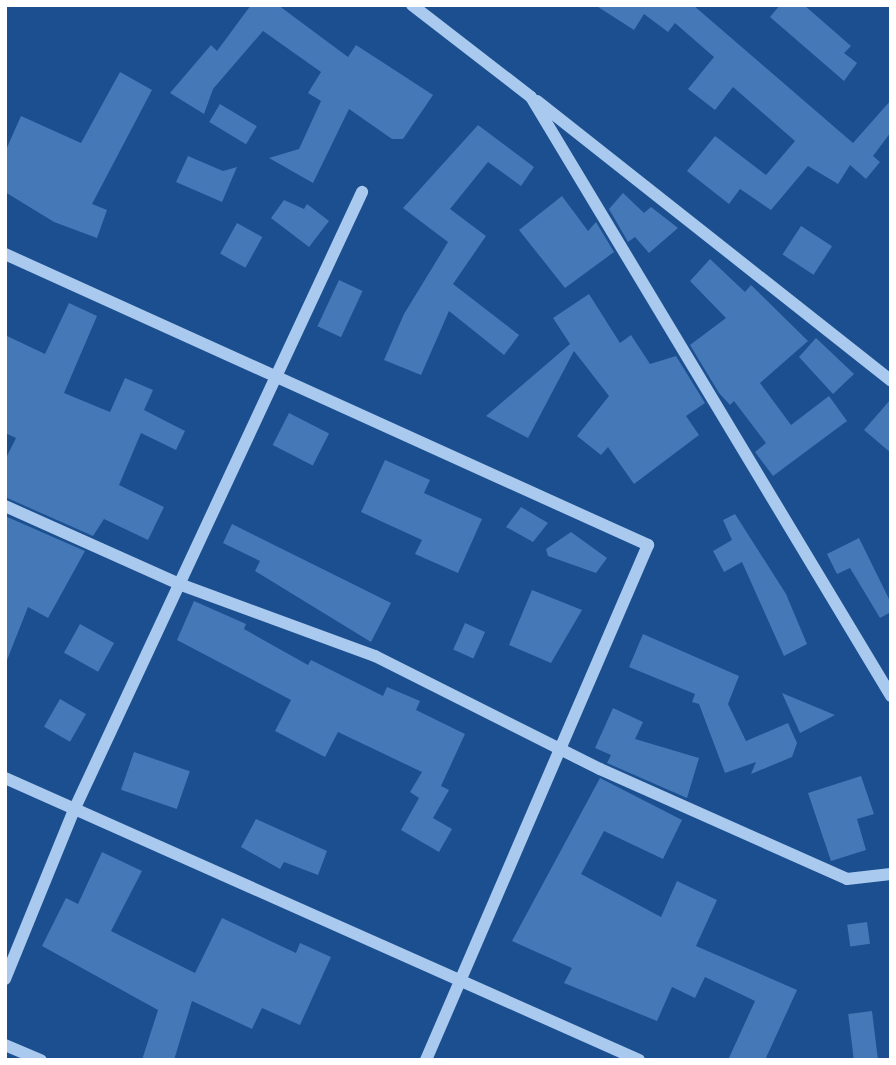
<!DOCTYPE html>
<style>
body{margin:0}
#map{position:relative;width:896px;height:1065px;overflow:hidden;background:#1b4f8f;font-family:"Asap Condensed",sans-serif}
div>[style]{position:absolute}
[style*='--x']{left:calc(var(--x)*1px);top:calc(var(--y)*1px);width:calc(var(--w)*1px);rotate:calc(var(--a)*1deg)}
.building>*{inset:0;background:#4478b7;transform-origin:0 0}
.minor>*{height:12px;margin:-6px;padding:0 6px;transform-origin:6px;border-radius:6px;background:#a9c9ee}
span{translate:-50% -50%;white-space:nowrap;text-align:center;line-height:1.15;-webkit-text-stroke:5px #1b4f8f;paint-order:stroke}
.frame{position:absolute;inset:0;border:7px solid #fff;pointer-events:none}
</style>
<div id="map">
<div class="building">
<i style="clip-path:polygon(251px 5px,278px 5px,348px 57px,356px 45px,433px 95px,403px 139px,392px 139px,349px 109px,313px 183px,269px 158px,299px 149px,321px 101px,308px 93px,321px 72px,263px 31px,213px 89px,204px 114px,170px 93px,211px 45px,217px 51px)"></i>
<i style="clip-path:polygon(595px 5px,693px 5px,853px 143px,891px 100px,891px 132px,873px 156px,880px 162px,866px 179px,850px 165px,838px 184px,808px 166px,771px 210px,740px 189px,729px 204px,687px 171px,715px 136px,766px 175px,795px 141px,733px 87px,715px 110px,688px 89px,714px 57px,675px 23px,668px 32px,644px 14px,634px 30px)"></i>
<i style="clip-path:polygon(780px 5px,804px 5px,851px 46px,844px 53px,857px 63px,844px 81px,770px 17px)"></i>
<i style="clip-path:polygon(120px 72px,152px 90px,92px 204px,107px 210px,97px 238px,54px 222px,5px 192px,5px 152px,21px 116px,81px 143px)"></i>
<i style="left:220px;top:104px;width:43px;height:21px;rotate:31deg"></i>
<i style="clip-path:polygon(478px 125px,534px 167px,521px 186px,488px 162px,450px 209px,486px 236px,453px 284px,519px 335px,504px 355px,449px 311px,421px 375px,384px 360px,404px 314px,448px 242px,403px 208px)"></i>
<i style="clip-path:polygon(188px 156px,223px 171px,237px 167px,222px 202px,176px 182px)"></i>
<i style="clip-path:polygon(623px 193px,644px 213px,651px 207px,678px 228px,649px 253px,635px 237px,628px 242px,609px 209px)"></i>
<i style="clip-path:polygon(562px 196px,588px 231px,596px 222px,614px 252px,565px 288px,519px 230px)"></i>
<i style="clip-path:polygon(284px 200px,304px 209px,307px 204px,329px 221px,309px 247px,271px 218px)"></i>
<i style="left:237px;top:223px;width:29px;height:35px;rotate:29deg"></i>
<i style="left:801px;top:226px;width:37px;height:34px;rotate:33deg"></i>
<i style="clip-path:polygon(710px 259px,745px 292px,751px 285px,808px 341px,760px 383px,791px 425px,829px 396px,847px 421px,773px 476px,755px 452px,766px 443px,734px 401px,730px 405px,719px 393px,690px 345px,726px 318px,690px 281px)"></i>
<i style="left:339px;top:280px;width:26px;height:51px;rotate:25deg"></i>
<i style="clip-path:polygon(589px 294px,620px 343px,631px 335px,650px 364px,676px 356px,705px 403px,686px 416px,699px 435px,634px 484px,608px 447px,601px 455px,577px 436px,609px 396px,574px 351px,528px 438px,486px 416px,570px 344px,553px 318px)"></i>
<i style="clip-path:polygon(69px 303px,97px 316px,64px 393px,110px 412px,125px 378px,153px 390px,144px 410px,185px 431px,176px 450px,141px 433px,119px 485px,164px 507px,148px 540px,104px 519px,93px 536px,5px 497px,5px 460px,16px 438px,5px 433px,5px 335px,45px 354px)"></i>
<i style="clip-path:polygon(816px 338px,854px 374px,833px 394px,799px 357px)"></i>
<i style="clip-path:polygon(891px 399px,891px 453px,864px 430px)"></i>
<i style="left:289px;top:413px;width:45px;height:36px;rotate:27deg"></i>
<i style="clip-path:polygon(385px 460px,430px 480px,424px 493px,482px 519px,458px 573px,415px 554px,422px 540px,361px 512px)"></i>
<i style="clip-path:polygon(521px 507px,548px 523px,533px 542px,506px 527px)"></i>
<i style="clip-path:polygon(735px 514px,786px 594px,807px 644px,784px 656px,742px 562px,724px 572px,713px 551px,732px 540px,723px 520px)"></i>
<i style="clip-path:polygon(5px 516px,85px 551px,48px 618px,28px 607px,7px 660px)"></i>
<i style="clip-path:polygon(232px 524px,391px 603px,371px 642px,255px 571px,260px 561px,223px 543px)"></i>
<i style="clip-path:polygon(571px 532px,607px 558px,596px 573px,548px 556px,546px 549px)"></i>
<i style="clip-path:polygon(859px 538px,891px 603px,891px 612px,880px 618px,850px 568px,837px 574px,827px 554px)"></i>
<i style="clip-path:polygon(532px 590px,582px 610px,551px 663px,509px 645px)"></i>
<i style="clip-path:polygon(194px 601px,246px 624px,244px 629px,308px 665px,311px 660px,383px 696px,387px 687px,420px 701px,416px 710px,465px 734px,441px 786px,449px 790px,433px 818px,452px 829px,439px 852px,401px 830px,419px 798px,410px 792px,422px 772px,338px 732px,325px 757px,275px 731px,291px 700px,177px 640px)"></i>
<i style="left:465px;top:623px;width:22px;height:29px;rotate:24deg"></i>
<i style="left:80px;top:624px;width:39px;height:33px;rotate:29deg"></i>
<i style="clip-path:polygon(643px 634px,739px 676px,728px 704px,746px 741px,788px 723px,797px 743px,792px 757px,751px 774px,756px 762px,725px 773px,699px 704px,692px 702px,695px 694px,629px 667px)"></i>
<i style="clip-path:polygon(782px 693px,835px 715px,800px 733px)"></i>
<i style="left:60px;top:699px;width:30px;height:32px;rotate:30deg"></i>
<i style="clip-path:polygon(613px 708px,643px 722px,635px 739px,699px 758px,687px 798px,607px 763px,611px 755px,595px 748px)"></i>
<i style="left:134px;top:752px;width:59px;height:40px;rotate:19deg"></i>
<i style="clip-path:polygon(861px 776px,874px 814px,857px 819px,866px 850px,831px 861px,808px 793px)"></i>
<i style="clip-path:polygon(600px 778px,682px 820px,663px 859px,604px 831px,581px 874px,661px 917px,677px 881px,717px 900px,696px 946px,797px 990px,765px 1060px,728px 1060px,755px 1001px,705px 977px,695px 998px,672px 987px,657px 1021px,564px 983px,572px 968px,512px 941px)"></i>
<i style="clip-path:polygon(256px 819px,327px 851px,318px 875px,284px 862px,280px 869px,241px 847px)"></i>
<i style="clip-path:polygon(102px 852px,142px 871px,111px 931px,195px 973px,222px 918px,296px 953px,300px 943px,331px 957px,300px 1025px,262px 1008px,252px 1029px,192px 1001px,174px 1060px,142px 1060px,158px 1010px,42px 946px,66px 898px,78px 904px)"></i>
<i style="left:867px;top:922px;width:22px;height:20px;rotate:82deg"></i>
<i style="left:872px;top:1011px;width:49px;height:24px;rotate:83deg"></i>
</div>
<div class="minor">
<i style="--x:412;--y:5;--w:150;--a:37.7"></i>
<i style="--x:531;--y:97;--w:699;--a:58.99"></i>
<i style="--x:537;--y:101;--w:451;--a:38.3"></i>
<i style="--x:5;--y:254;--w:706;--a:24.35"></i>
<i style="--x:648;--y:545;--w:561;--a:113.32"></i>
<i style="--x:5;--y:506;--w:191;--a:24.1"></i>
<i style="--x:179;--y:584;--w:209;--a:20.2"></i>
<i style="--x:375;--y:656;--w:252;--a:26.7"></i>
<i style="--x:600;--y:769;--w:270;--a:24"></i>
<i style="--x:847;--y:879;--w:44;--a:-6.5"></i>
<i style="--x:5;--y:778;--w:694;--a:23.98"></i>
<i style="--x:5;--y:979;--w:183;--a:-67.8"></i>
<i style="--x:74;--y:810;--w:682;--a:-65.01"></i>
<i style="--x:5;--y:1045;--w:39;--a:23"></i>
</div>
<div class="frame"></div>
</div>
